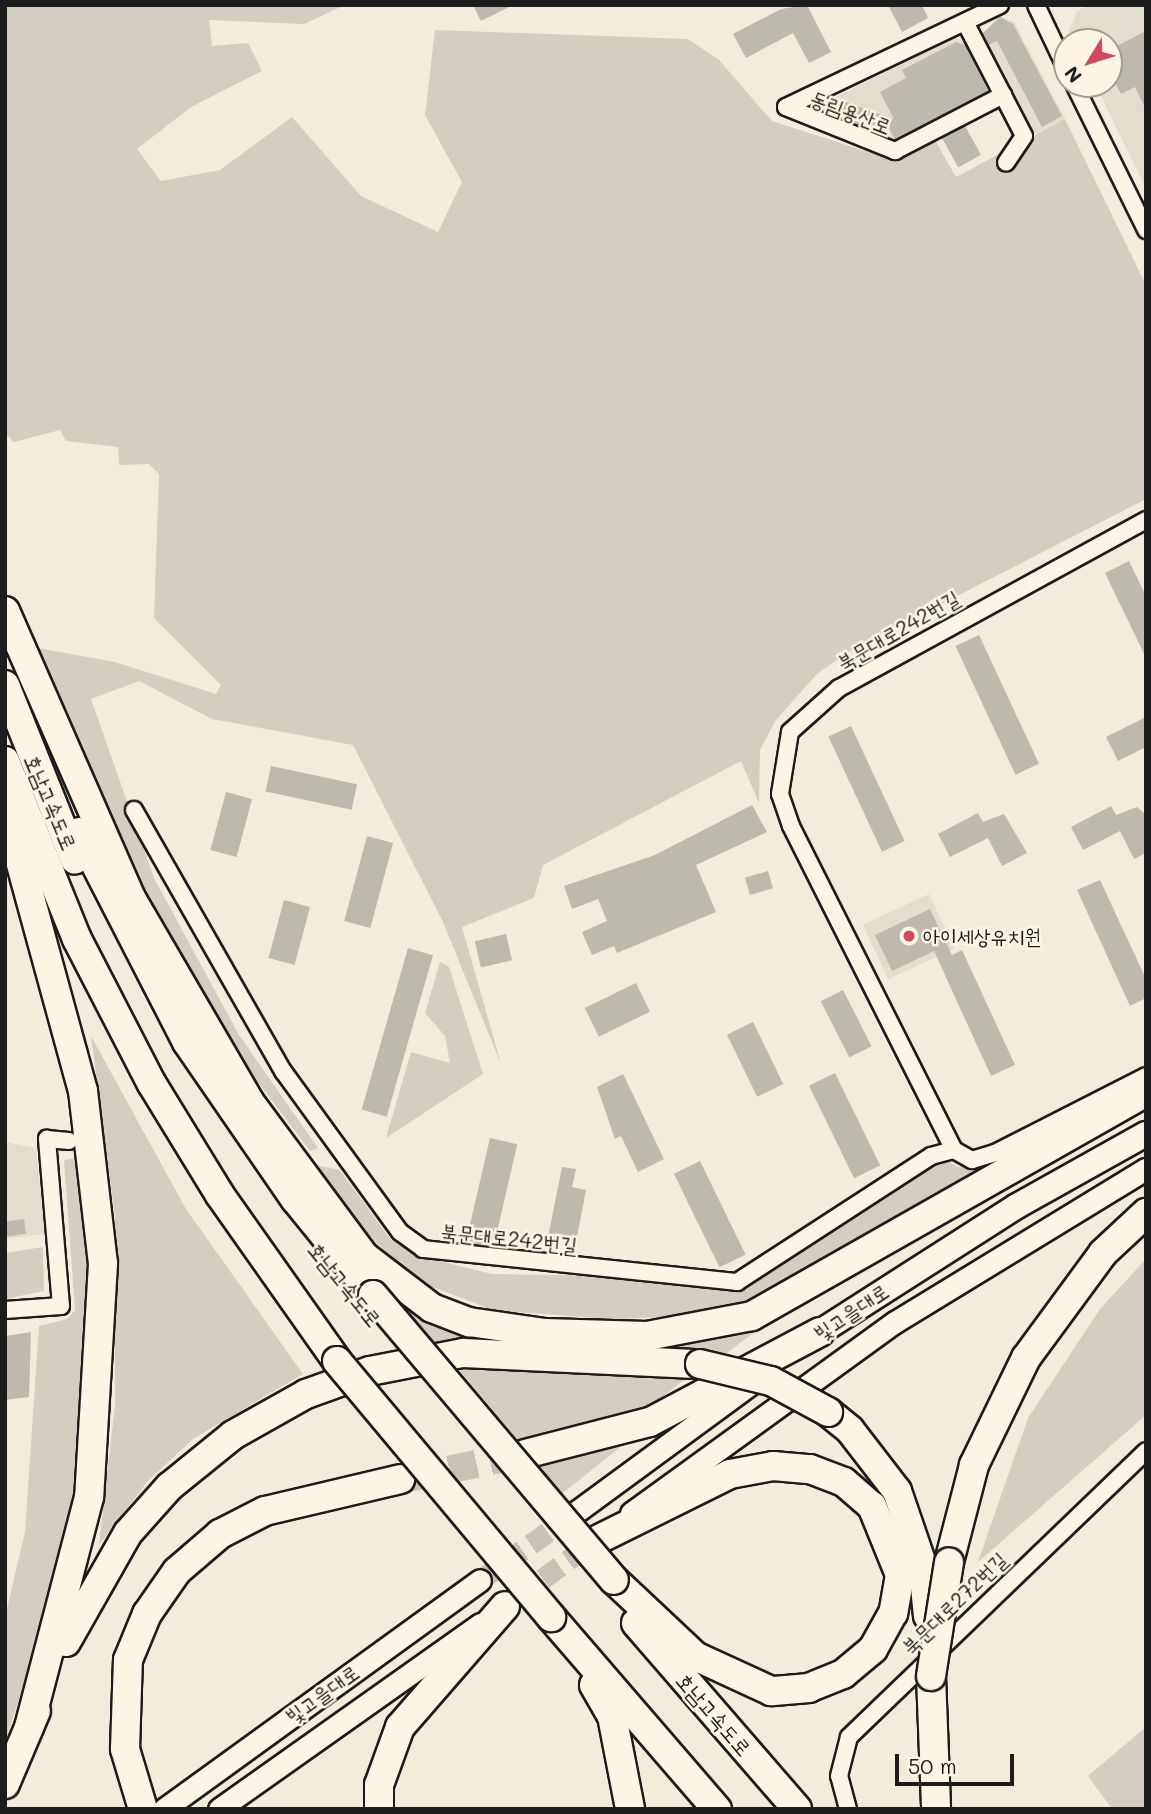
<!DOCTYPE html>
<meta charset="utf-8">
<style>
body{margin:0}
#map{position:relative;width:1151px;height:1814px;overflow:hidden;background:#f3ecdd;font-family:Mali,"Poor Story",sans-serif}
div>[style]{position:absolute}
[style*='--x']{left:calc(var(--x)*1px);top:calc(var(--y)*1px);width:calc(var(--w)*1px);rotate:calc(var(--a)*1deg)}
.built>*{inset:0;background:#e3ddcf;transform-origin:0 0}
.green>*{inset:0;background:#d3cec1}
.building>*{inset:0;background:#beb9ae;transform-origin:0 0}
.secondary-tunnel>*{height:21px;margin-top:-10.5px;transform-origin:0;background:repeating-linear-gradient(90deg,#c8c2b6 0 21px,transparent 0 31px)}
.motorway-tunnel>*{height:28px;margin-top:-14px;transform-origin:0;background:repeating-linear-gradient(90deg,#c8c2b6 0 28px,transparent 0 42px)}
.roads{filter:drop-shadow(2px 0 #1c1c1c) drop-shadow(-2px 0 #1c1c1c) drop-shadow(0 2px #1c1c1c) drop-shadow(0 -2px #1c1c1c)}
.minor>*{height:16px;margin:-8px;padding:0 8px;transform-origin:8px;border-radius:8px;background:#fcf5e5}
.secondary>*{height:21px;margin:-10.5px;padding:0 10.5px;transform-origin:10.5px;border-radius:10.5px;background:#fcf5e5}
.trunk>*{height:24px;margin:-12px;padding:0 12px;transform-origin:12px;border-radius:12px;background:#fcf5e5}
.motorway>*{height:28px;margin:-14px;padding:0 14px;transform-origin:14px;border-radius:14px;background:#fcf5e5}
.bridges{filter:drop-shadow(2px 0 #1c1c1c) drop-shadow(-2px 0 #1c1c1c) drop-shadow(0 2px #1c1c1c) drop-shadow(0 -2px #1c1c1c)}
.motorway-bridge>*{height:28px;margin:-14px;padding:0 14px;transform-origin:14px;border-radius:14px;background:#fcf5e5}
.dots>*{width:19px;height:19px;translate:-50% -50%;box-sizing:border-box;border:4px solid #fcf5e5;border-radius:50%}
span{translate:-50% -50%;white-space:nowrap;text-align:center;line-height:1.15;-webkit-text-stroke:5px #fcf5e5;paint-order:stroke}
.street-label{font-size:21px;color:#1c1c1c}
.poi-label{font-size:21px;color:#1c1c1c}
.left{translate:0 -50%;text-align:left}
.frame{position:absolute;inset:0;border:7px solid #1c1c1c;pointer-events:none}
.north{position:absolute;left:1053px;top:28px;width:70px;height:70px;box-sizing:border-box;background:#fcf5e5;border:2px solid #a29e95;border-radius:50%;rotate:232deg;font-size:19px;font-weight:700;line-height:28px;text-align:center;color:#1c1c1c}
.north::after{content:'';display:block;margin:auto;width:24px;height:32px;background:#d1495b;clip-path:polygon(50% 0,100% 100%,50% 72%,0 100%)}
.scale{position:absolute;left:895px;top:1754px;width:119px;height:32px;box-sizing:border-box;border:4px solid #1c1c1c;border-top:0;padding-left:9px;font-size:21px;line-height:24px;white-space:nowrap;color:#1c1c1c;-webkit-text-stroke:5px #fcf5e5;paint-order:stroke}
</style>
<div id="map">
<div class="built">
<i style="clip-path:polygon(1089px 5px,1146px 5px,1146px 188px,1095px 84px,1109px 84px,1109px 42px,1074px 42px,1069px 31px,1077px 11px)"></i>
<i style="clip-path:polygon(999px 16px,1014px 22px,1065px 119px,1032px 136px,979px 38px)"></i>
<i style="clip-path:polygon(955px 38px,968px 44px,990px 93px,896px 144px,818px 115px,819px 105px)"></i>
<i style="left:929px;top:894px;width:60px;height:73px;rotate:65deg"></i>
<i style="clip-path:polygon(5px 1142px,36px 1148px,45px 1234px,5px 1239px)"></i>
</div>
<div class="green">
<i style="clip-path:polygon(5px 5px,345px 5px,304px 24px,209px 20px,212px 46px,248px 43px,262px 71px,191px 107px,137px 149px,161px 181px,220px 170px,292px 117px,361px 196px,438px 232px,462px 182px,425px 115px,435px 30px,688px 39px,719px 60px,772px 121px,893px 160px,935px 140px,956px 177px,1065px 119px,1146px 285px,1146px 499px,848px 652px,817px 674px,776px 720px,760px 750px,759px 803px,741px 761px,543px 865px,534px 898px,462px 927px,501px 1064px,443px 922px,353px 745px,212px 719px,139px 681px,91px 699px,154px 878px,239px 1035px,318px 1148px,310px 1151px,257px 1081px,249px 1083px,137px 892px,26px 646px,115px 662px,216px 694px,221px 685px,154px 618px,159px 474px,149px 464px,119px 465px,118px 447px,66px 441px,60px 430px,14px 442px,5px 434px)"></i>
<i style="clip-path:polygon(440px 962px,449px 967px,483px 1074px,386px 1138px,411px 1052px,450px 1063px,445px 1036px,425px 1013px)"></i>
<i style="clip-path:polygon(91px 1036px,186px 1209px,303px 1374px,193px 1439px,148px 1481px,99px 1545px,115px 1405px,115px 1217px)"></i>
<i style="clip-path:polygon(79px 1158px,88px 1251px,81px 1467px,69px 1544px,5px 1742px,5px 1617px,25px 1532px,39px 1326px,67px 1319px,75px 1310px,64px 1160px)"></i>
<i style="clip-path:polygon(944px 1159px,958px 1167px,974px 1164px,980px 1172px,762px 1300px,715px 1315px,610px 1319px,493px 1310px,417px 1281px,377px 1244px,315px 1165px,340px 1170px,391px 1240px,427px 1258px,492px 1274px,613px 1276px,739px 1291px)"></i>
<i style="clip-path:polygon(43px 1247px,44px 1291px,5px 1299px,5px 1253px)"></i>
<i style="clip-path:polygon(1146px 1259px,1146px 1415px,978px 1562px,1028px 1418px,1100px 1309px)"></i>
<i style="clip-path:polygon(386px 1289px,491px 1336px,433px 1345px)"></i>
<i style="clip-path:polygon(747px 1324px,761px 1327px,727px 1353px,654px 1346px)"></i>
<i style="clip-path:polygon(514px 1365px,690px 1375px,652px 1405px,521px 1444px,458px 1368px)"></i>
<i style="clip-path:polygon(624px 1444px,553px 1501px,523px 1465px,553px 1464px)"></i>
<i style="clip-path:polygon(1146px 1727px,1146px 1809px,1112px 1809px,1088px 1776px)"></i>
</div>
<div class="building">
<i style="clip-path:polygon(473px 5px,513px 5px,481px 21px)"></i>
<i style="clip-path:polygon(807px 5px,831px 52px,809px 63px,793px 33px,746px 58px,733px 34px,781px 9px)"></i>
<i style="clip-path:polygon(888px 5px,922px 5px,928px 18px,902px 32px)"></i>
<i style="clip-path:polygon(1000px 17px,1013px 24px,1062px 116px,1042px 127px,997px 41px,989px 45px,983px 33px)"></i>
<i style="clip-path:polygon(1146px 31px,1146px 110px,1135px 87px,1121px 94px,1109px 71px,1109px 50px)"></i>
<i style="clip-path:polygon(956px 42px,965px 45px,988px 91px,895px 139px,882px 115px,876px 132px,830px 113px,840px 100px,894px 119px,880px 92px,906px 78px,902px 70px)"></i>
<i style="left:965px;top:126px;width:33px;height:26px;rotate:61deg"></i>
<i style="clip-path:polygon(1129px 561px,1146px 596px,1146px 658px,1105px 573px)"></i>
<i style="left:979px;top:635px;width:142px;height:26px;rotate:65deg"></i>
<i style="clip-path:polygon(1146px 717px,1146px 747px,1118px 761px,1106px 737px)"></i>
<i style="left:851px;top:726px;width:127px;height:25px;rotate:65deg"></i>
<i style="left:271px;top:766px;width:88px;height:26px;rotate:12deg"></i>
<i style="left:226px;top:792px;width:27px;height:60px;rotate:15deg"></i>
<i style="clip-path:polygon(752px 805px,767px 832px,696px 865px,716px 912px,617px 953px,614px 946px,592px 955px,582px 932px,607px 921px,598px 899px,572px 909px,564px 886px,655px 855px)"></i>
<i style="clip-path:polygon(1111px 806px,1116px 815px,1137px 807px,1146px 815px,1146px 853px,1134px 859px,1120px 831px,1083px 850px,1071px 827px)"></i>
<i style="clip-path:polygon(978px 813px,983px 822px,1004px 814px,1027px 853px,1002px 866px,988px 838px,950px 857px,938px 834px)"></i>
<i style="left:367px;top:836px;width:27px;height:88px;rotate:15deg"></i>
<i style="left:768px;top:871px;width:18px;height:24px;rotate:74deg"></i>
<i style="clip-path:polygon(1100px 880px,1146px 979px,1146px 998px,1130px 1006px,1077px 890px)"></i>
<i style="left:284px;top:900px;width:27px;height:60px;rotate:15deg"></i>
<i style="clip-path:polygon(930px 909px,952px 955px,962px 950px,1015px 1065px,991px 1076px,934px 951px,892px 971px,875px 935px)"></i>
<i style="left:506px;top:934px;width:27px;height:32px;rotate:77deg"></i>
<i style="left:408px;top:948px;width:26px;height:168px;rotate:16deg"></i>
<i style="left:636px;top:983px;width:32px;height:57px;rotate:64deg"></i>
<i style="left:843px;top:990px;width:63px;height:25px;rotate:63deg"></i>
<i style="left:753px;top:1022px;width:69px;height:29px;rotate:64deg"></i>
<i style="left:835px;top:1073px;width:103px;height:29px;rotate:64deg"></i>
<i style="clip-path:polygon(623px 1074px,664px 1159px,638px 1172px,621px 1136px,615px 1139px,597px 1087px)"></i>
<i style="left:490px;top:1138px;width:28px;height:107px;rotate:13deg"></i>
<i style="left:700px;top:1161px;width:104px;height:29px;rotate:64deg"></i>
<i style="clip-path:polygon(562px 1167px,576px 1169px,572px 1187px,586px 1190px,576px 1242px,548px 1237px)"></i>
<i style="left:24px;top:1219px;width:15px;height:19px;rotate:82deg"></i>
<i style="clip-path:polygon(31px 1332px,29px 1397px,5px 1400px,5px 1336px)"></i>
</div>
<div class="secondary-tunnel">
<i style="--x:480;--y:1580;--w:113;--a:-35.2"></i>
<i style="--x:518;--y:1597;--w:93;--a:-36.3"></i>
</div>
<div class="motorway-tunnel">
<i style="--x:408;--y:1478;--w:119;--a:-11.6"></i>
</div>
<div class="roads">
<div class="minor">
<i style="--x:1000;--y:5;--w:237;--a:154.5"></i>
<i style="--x:786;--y:107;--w:118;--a:22"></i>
<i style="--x:895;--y:151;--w:122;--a:-27.4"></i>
<i style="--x:1036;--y:5;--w:72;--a:64.5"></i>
<i style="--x:965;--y:22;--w:128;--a:62.6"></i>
<i style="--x:1024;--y:136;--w:32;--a:124"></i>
<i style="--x:1074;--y:84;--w:163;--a:63.7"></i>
<i style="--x:1146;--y:520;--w:350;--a:151.3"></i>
<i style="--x:839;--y:688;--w:66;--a:138.1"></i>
<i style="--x:790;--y:732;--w:63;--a:99.2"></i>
<i style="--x:780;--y:794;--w:34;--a:71"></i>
<i style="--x:791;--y:826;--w:363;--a:63.3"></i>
<i style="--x:954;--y:1150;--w:21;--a:29"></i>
<i style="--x:972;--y:1160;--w:24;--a:-17"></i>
<i style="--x:995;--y:1153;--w:169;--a:-27"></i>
<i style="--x:134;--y:810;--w:301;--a:60.3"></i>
<i style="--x:283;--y:1071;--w:199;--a:54"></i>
<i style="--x:400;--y:1232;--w:29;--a:36"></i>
<i style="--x:423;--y:1249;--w:316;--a:6"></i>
<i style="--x:737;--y:1282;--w:231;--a:-33"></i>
<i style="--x:931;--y:1156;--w:24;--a:-15"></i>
<i style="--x:5;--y:1310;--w:56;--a:-4.1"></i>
<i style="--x:61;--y:1306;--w:168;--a:-94.8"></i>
<i style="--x:47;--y:1139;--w:22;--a:5"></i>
<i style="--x:848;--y:1809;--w:34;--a:-105"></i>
<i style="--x:839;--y:1776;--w:40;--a:-75.6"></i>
<i style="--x:849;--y:1737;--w:412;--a:-43.9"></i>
</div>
<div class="secondary">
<i style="--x:631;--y:1513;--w:326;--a:-35.9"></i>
<i style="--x:895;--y:1322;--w:294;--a:-31.4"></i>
<i style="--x:572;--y:1515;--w:240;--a:-36.3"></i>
<i style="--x:164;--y:1809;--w:390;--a:-35.9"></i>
<i style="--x:219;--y:1809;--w:320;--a:-35.3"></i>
</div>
<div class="trunk">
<i style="--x:820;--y:1332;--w:234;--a:-32.6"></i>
<i style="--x:1017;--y:1206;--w:148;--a:-29.2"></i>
</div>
<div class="motorway">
<i style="--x:5;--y:611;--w:313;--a:66.3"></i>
<i style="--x:131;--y:898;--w:235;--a:59.8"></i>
<i style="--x:249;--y:1101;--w:194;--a:53.4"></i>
<i style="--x:365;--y:1257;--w:84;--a:37.3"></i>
<i style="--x:432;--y:1308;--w:40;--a:21"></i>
<i style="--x:469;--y:1322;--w:77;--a:8.2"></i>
<i style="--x:545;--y:1333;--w:102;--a:1.7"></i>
<i style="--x:647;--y:1336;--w:107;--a:-10.8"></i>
<i style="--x:752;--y:1316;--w:453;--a:-29.6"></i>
<i style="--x:5;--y:685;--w:188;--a:68.2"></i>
<i style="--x:5;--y:761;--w:192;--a:68"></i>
<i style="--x:77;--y:939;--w:163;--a:62.7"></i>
<i style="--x:152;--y:1084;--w:130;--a:58.5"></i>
<i style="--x:220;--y:1195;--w:203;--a:54.8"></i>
<i style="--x:5;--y:806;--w:295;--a:74.7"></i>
<i style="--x:83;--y:1091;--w:174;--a:83.4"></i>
<i style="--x:103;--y:1264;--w:233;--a:93.4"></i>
<i style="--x:89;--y:1497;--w:238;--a:104.6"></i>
<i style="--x:79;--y:832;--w:236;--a:62.8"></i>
<i style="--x:187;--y:1042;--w:191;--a:55.5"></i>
<i style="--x:295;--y:1199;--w:124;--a:50.9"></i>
<i style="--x:828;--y:1412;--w:28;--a:39"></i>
<i style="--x:850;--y:1430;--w:77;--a:52.4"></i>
<i style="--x:897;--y:1491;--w:80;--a:71.1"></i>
<i style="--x:923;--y:1567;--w:49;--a:84.2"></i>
<i style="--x:525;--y:1454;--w:129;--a:-14.4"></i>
<i style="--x:650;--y:1422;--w:192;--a:-27.9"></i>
<i style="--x:593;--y:1542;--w:153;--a:-26.4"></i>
<i style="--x:730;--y:1474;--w:44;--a:-10.5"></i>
<i style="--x:773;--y:1466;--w:37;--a:5"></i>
<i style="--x:810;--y:1469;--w:36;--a:21"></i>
<i style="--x:844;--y:1482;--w:37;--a:41"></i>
<i style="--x:872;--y:1506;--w:74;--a:67.9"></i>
<i style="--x:900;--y:1575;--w:39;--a:100"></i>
<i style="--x:893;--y:1613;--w:41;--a:119.1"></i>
<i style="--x:873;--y:1649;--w:39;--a:140"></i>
<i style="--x:843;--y:1674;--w:37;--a:158"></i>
<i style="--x:809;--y:1688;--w:38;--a:175"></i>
<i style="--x:771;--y:1691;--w:84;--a:-155.3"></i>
<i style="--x:695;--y:1656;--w:111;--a:-136.8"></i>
<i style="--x:949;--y:1562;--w:100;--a:-75.5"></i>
<i style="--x:974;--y:1465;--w:119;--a:-64.1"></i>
<i style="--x:1026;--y:1358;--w:130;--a:-53.7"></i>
<i style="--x:1103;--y:1253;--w:59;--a:-42.9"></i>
<i style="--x:551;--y:1617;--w:254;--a:49.2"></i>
<i style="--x:636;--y:1623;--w:246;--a:49.1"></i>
<i style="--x:66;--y:1642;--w:125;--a:-60.4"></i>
<i style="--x:128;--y:1533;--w:62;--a:-48.3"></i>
<i style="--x:169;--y:1487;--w:82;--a:-39.1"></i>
<i style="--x:233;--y:1435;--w:84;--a:-29.3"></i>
<i style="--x:306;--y:1394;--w:68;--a:-19.8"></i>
<i style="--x:370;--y:1371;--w:95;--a:-11"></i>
<i style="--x:463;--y:1353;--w:237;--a:2.7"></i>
<i style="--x:931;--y:1676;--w:133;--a:87.8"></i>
<i style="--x:594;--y:1685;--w:36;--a:60"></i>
<i style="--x:612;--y:1716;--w:95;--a:79"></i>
<i style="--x:5;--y:1784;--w:79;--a:-67"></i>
<i style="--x:143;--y:1809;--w:63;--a:-106.7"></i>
<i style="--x:125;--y:1749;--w:89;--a:-88.1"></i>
<i style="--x:128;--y:1660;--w:50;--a:-67.6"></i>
<i style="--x:147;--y:1614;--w:52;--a:-55.1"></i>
<i style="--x:177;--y:1571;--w:57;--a:-40.7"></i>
<i style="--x:220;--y:1534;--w:51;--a:-27.1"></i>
<i style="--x:265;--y:1511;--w:139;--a:-13.3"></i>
<i style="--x:379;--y:1809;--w:24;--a:-90"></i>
<i style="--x:379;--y:1785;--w:62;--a:-70.1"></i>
<i style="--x:400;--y:1727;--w:160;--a:-49"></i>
</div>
</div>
<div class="bridges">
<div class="motorway-bridge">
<i style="--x:373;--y:1295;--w:373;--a:49.8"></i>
<i style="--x:337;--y:1361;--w:334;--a:50.1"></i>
<i style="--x:700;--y:1364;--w:73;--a:13.5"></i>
<i style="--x:771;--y:1381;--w:65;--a:28.5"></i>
<i style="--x:931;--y:1676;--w:115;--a:-81"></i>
</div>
</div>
<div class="dots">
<i style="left:909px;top:936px;background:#d1495b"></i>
</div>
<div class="street-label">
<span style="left:851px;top:112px;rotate:21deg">동림용산로</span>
<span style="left:898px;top:630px;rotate:-30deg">북문대로242번길</span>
<span style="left:51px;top:802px;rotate:67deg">호남고속도로</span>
<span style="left:509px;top:1238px;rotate:6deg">북문대로242번길</span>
<span style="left:345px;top:1284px;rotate:51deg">호남고속도로</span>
<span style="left:851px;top:1312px;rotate:-34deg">빛고을대로</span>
<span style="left:954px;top:1603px;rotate:-44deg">북문대로272번길</span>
<span style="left:322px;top:1694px;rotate:-36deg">빛고을대로</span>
<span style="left:714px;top:1714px;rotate:49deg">호남고속도로</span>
</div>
<div class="poi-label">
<span class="left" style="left:923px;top:936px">아이세상유치원</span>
</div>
<div class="frame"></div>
<div class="north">N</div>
<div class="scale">50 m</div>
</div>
